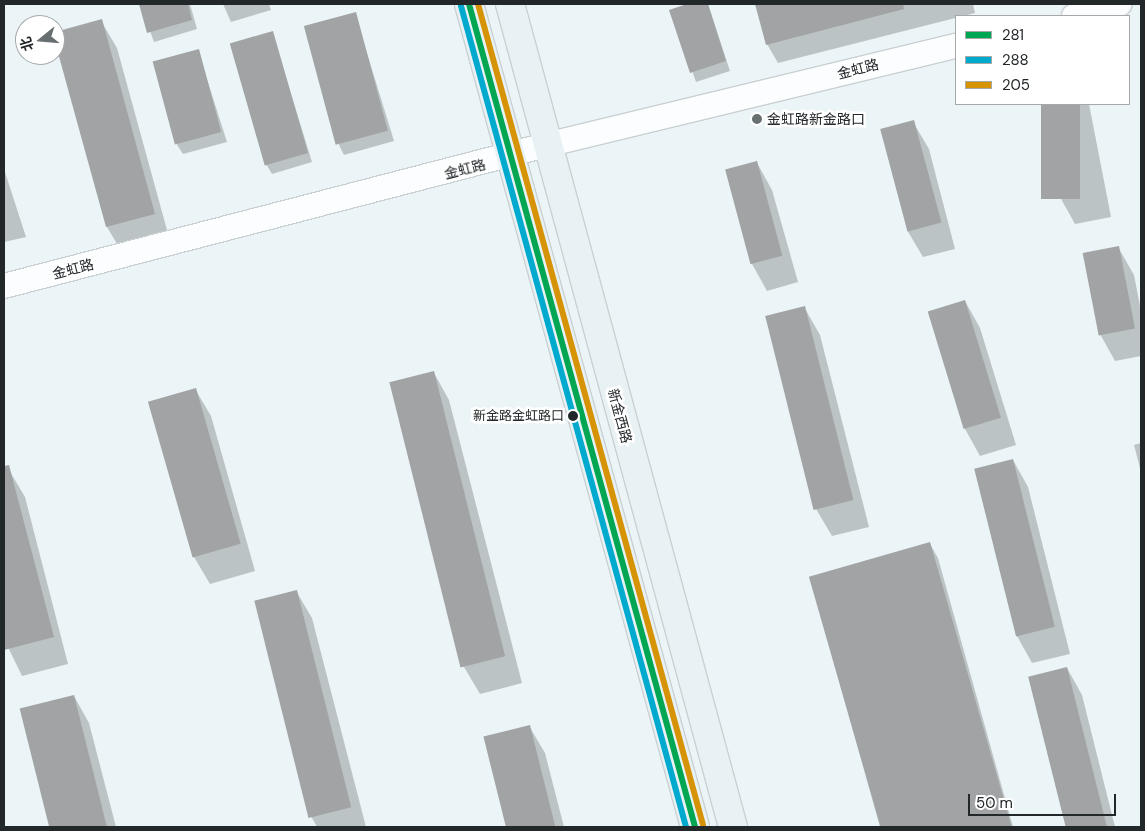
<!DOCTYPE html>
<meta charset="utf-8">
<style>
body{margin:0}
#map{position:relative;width:1145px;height:831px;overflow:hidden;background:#ebf4f6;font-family:"DM Sans","Noto Sans SC",sans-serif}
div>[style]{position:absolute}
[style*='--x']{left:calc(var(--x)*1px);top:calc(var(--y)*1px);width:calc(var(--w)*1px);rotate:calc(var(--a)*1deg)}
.shadow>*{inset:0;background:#0003}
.building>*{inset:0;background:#a1a3a4;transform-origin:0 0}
.roads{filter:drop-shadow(1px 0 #cad0d2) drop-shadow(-1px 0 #cad0d2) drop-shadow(0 1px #cad0d2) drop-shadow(0 -1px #cad0d2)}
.minor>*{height:24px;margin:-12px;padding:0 12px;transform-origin:12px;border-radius:12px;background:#fcfdfe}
.major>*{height:28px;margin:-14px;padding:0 14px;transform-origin:14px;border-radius:14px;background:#e8f1f4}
.bus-1>*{height:6px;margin:-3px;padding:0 3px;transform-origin:3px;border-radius:3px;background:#00a651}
.bus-2>*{height:6px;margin:-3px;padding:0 3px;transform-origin:3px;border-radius:3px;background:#00a9ce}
.bus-3>*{height:6px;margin:-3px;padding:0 3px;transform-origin:3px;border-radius:3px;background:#d79306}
.dots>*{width:14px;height:14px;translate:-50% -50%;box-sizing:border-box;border:2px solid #fff;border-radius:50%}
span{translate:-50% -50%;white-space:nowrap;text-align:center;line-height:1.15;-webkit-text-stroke:5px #fff;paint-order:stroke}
.bus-label{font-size:13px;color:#222729}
.right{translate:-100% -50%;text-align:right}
.street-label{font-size:14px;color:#222729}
.poi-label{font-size:14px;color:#222729}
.left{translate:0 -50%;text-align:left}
.frame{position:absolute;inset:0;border:5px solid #222729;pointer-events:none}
.legend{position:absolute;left:955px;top:15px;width:175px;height:90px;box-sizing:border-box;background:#fff;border:1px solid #a7a9a9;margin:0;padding:6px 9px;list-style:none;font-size:15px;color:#222729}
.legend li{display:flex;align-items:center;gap:10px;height:25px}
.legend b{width:25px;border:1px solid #a7a9a9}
.north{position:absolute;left:15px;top:15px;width:50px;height:50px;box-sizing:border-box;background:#fff;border:1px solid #a7a9a9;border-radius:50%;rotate:253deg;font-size:14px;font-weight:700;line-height:20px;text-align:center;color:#222729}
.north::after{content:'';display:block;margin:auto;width:18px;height:22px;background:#686f71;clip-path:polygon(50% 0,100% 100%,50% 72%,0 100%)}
.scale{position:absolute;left:968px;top:794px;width:148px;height:22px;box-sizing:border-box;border:2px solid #222729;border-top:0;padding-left:6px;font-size:15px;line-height:18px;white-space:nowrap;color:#222729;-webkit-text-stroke:4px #fff;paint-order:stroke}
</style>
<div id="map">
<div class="shadow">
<i style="clip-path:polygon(140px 4px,190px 4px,197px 29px,154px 42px)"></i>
<i style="clip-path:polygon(223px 4px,269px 4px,271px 10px,231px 22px)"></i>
<i style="clip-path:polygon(691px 4px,708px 4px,730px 71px,696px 82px,671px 10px)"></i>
<i style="clip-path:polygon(756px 4px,973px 4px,975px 13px,778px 63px,767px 44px)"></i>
<i style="clip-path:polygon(355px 14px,394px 141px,344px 155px,339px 145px)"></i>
<i style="clip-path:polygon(101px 21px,117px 48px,170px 241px,123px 254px,107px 227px,55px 37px,55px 33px)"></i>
<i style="clip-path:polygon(272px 32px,312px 162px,272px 174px,266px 164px)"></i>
<i style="clip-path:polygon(198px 51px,227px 142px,183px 154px,177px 145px)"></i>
<i style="clip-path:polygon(1042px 104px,1089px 104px,1111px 217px,1075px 224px,1060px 197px)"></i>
<i style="clip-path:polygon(913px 122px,929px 149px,955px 249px,923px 257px,907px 230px,881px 130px)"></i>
<i style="clip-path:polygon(757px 163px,772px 190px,798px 282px,767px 291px,752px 264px)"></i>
<i style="clip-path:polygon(4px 169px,26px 237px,4px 242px)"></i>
<i style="clip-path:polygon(1118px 247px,1134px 275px,1141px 311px,1141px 356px,1115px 361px,1100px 334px)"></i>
<i style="clip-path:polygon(965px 301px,980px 328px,1016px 445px,980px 456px,965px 429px,929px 312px)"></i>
<i style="clip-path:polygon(804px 307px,820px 335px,869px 527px,832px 536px,816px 509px)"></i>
<i style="clip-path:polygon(434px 373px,449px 400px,522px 683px,480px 694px,464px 667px,391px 384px)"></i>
<i style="clip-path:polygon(195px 389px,211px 416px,255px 571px,210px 584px,194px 557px)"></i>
<i style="clip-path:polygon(1141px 443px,1141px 472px,1134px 445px)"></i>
<i style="clip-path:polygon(1013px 460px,1028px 487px,1070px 654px,1032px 663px,1017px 636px)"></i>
<i style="clip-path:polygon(9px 470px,25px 497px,68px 664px,22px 676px,4px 639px,4px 471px)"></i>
<i style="clip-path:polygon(930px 544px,938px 558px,1013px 827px,880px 827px,810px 577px)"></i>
<i style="clip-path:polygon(296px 591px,312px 618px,366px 827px,317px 827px,312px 818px)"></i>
<i style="clip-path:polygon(1067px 668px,1082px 695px,1115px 827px,1067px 827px,1029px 678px)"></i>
<i style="clip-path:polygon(74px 696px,89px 723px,116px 827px,52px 827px,22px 709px)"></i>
<i style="clip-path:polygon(529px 726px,545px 753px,564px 827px,508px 827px,485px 737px)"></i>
</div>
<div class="building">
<i style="clip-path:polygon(139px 4px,188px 4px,192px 20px,147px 33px)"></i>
<i style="clip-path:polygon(687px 4px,708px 4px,726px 61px,690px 73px,669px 10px)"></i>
<i style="clip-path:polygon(755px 4px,903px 4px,904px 9px,766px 45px)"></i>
<i style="left:356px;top:12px;width:123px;height:54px;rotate:75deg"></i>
<i style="clip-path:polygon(102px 19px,155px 214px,106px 227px,55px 42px,55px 32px)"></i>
<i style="left:273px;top:31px;width:127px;height:45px;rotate:74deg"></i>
<i style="left:199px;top:49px;width:86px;height:48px;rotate:75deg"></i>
<i style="left:1041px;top:104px;width:39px;height:95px"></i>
<i style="left:914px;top:120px;width:106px;height:35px;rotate:75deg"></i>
<i style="left:757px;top:161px;width:98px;height:33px;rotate:75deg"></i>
<i style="left:1119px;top:246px;width:84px;height:37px;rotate:79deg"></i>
<i style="left:965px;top:300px;width:123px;height:39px;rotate:73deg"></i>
<i style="left:805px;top:306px;width:200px;height:41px;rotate:76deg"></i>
<i style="left:434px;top:371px;width:294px;height:46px;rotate:76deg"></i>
<i style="left:196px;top:388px;width:162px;height:50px;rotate:74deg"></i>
<i style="left:1013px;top:459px;width:173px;height:40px;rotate:76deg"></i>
<i style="clip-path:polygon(9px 465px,54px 637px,4px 650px,4px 466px)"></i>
<i style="left:930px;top:542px;width:296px;height:126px;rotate:74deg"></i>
<i style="left:297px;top:590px;width:224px;height:44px;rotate:76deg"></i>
<i style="left:1067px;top:667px;width:165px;height:40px;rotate:76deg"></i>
<i style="left:74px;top:695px;width:136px;height:56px;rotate:76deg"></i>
<i style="left:530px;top:725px;width:105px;height:48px;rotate:76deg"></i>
</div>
<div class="roads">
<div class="minor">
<i style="--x:1074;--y:16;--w:47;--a:-14.9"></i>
<i style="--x:4;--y:286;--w:560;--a:-14.58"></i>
<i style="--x:546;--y:145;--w:422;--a:-13.6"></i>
</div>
<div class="major">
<i style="--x:469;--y:4;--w:853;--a:74.64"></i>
<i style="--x:510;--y:4;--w:853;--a:74.84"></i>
</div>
</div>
<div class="bus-1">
<i style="--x:469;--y:4;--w:853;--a:74.64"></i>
</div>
<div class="bus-2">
<i style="--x:461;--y:6;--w:851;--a:74.67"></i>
</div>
<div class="bus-3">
<i style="--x:478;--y:4;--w:851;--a:74.67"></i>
</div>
<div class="dots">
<i style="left:757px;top:119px;background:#686f71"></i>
<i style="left:573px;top:416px;background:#222729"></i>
</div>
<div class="bus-label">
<span class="right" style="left:564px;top:416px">新金路金虹路口</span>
</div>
<div class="street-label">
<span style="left:858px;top:69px;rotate:-14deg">金虹路</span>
<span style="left:465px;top:169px;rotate:-14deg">金虹路</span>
<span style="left:73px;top:269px;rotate:-14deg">金虹路</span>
<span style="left:620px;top:416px;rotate:75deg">新金西路</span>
</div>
<div class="poi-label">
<span class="left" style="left:767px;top:119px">金虹路新金路口</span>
</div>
<div class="frame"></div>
<ul class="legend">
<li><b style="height:6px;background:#00a651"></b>281</li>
<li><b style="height:6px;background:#00a9ce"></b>288</li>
<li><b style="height:6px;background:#d79306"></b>205</li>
</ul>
<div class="north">北</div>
<div class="scale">50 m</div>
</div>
